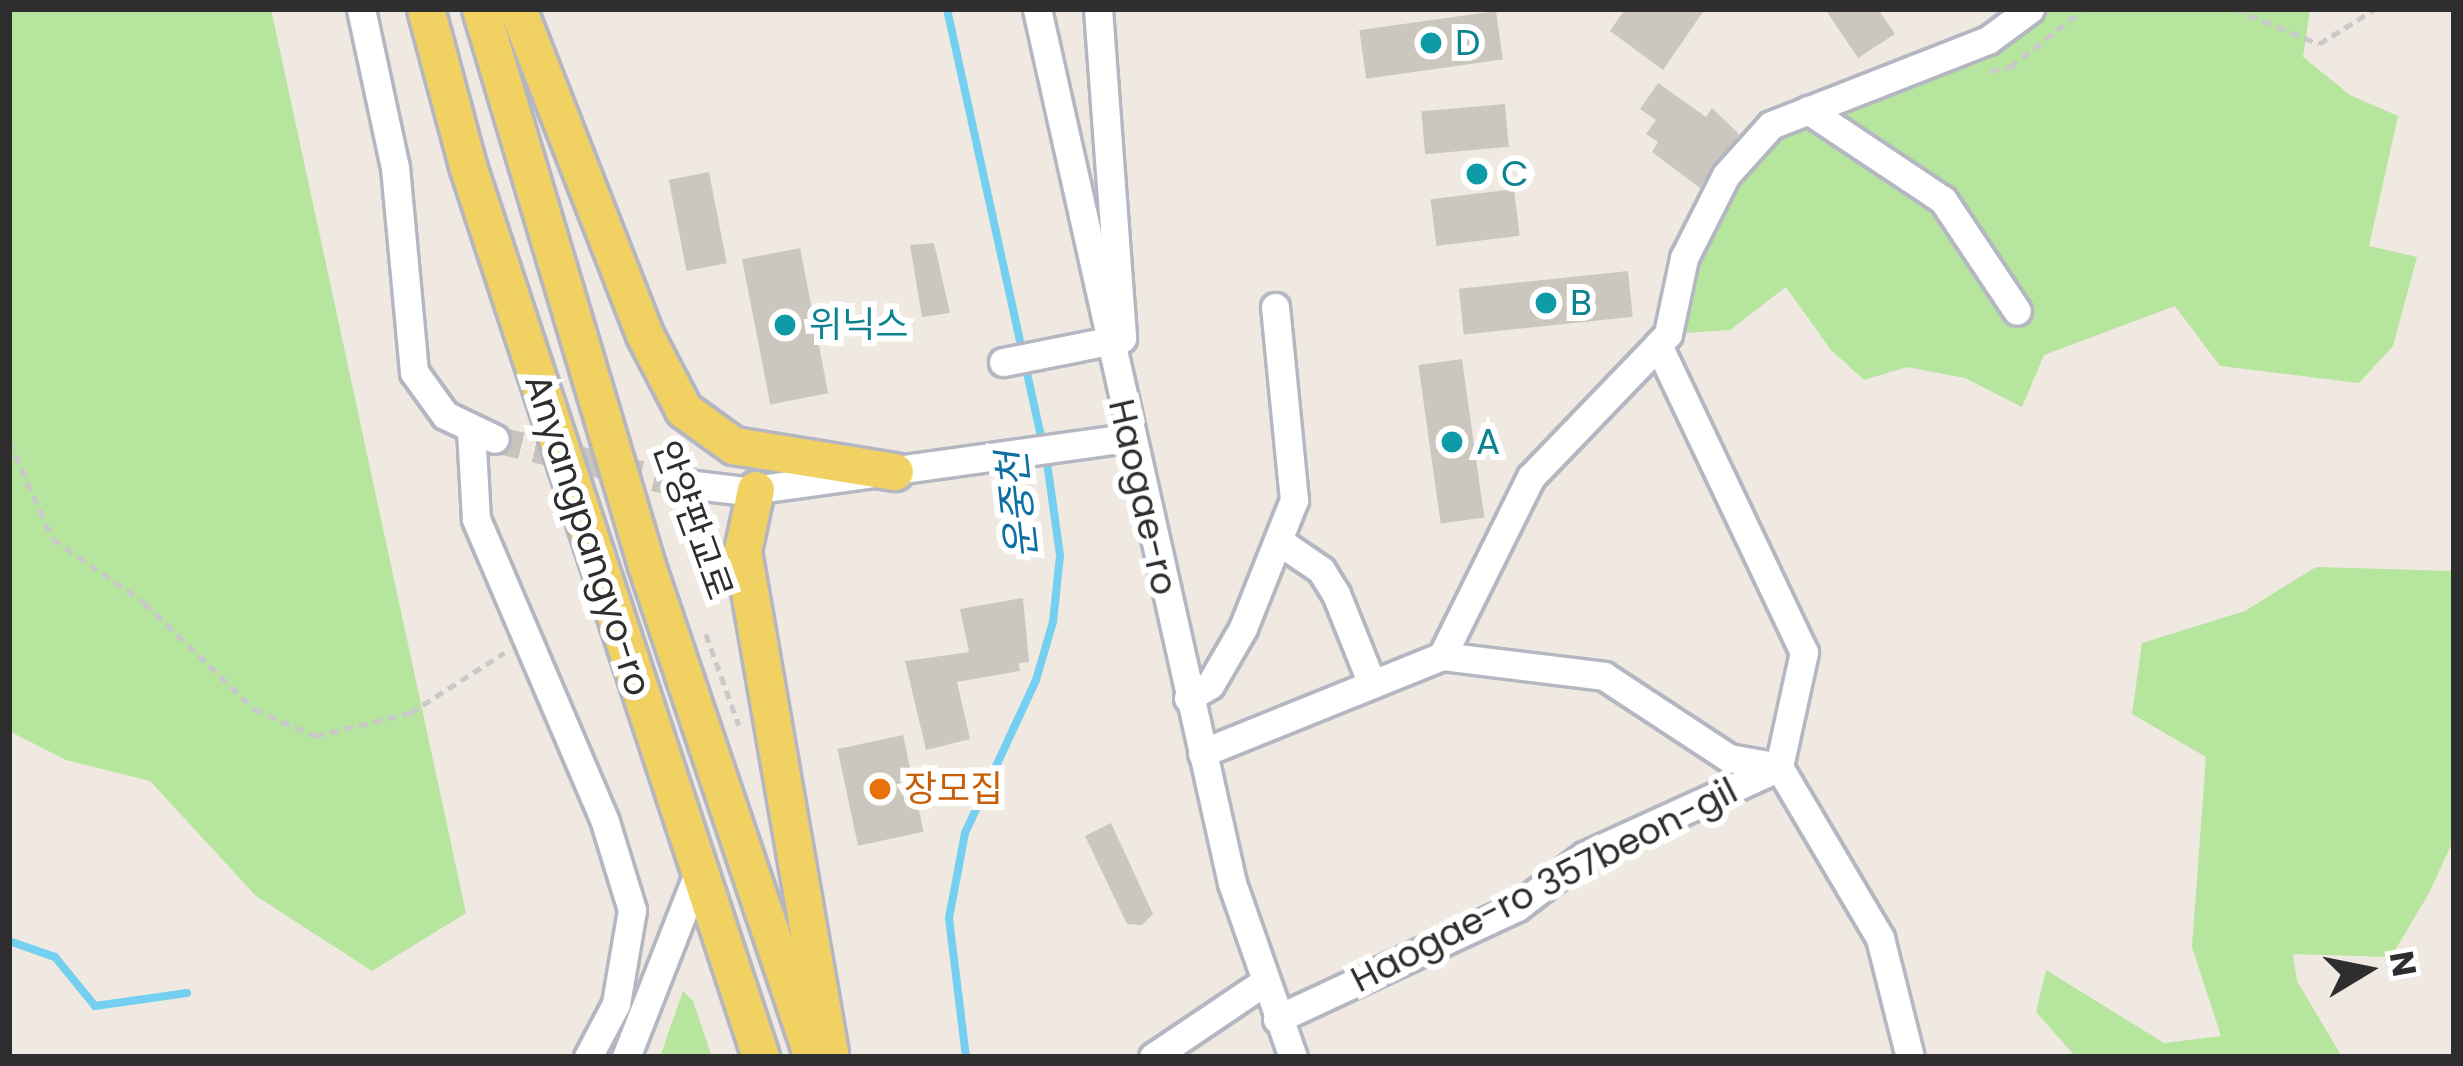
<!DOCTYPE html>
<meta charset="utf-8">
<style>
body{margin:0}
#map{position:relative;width:2463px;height:1066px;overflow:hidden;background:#efe9e1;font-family:Poppins,"Noto Sans KR",sans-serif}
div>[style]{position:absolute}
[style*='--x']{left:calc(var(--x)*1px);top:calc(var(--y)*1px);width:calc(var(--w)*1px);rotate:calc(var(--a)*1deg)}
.green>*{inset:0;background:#b6e59e}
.stream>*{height:8px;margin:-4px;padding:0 4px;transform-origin:4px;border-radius:4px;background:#75cff0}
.building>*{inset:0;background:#cbc7bf;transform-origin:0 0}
.minor-tunnel>*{height:27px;margin-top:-13.5px;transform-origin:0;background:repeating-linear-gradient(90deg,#c8c4bd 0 27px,transparent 0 41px)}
.path>*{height:4.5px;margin-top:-2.25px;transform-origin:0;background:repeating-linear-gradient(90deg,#c9c9c9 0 9px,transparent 0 15px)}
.roads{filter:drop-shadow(3px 0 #b4b7c1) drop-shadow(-3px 0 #b4b7c1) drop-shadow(0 3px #b4b7c1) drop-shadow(0 -3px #b4b7c1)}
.minor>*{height:27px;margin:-13.5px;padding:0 13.5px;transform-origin:13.5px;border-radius:13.5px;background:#fff}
.major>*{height:36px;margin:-18px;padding:0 18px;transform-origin:18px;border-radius:18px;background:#f2d163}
.dots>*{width:33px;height:33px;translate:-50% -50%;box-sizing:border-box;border:6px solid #fff;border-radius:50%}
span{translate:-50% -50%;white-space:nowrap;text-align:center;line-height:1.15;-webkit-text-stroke:12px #fff;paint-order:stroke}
.culture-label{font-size:36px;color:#0d838f}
.left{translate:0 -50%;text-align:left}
.street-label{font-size:36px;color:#2e2e2e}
.food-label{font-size:36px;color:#c56008}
.water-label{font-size:39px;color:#0d6fa3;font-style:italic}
.frame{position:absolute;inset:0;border:12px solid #2e2e2e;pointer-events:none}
.north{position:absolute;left:2307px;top:910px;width:120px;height:120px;-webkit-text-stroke:9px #fff;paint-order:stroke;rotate:80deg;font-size:33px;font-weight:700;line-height:48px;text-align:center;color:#2e2e2e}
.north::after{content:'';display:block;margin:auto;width:42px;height:54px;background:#2e2e2e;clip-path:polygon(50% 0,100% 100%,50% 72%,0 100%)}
</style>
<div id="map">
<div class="green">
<i style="clip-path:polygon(9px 9px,271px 9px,466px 913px,372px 971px,256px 896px,150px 781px,66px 760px,9px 731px)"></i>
<i style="clip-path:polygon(2030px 9px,2310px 9px,2303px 57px,2350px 95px,2398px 116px,2369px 246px,2417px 257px,2393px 346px,2359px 383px,2220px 366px,2175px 306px,2044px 355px,2022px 407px,1965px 378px,1907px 367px,1864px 380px,1831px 350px,1786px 287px,1730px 330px,1668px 334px,1684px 258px,1771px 125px)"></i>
<i style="clip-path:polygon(2316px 567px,2454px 571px,2454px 839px,2428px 895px,2391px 957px,2293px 954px,2297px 981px,2342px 1057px,2076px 1057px,2036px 1012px,2046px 970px,2164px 1043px,2221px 1036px,2192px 947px,2206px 757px,2132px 714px,2142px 643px,2245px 611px)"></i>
<i style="clip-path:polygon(683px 991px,693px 1001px,712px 1057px,660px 1057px)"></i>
</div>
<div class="stream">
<i style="--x:947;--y:9;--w:442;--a:77.6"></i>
<i style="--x:9;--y:941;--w:49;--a:19.2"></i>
<i style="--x:55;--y:957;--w:63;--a:50.8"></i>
<i style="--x:95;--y:1006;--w:93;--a:-8"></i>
<i style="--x:966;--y:1057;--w:140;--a:-97"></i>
<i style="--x:949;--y:918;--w:86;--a:-79.3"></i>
<i style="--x:965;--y:833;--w:169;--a:-65.1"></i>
<i style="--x:1036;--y:680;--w:60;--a:-73.7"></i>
<i style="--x:1053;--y:622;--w:67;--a:-84"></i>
<i style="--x:1060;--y:555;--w:100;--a:-98"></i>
</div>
<div class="building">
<i style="clip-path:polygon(1625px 9px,1705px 9px,1663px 70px,1610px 31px)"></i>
<i style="clip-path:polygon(1825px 9px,1878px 9px,1895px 34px,1858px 58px)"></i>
<i style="left:1496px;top:11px;width:49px;height:138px;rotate:82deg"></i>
<i style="clip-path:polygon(1658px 83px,1706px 117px,1712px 108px,1739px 134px,1700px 188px,1652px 152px,1658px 142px,1646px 134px,1656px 120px,1640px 109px)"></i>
<i style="left:1505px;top:104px;width:43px;height:84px;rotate:85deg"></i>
<i style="left:709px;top:172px;width:93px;height:41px;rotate:79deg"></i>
<i style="left:1514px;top:189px;width:47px;height:84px;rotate:83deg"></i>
<i style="clip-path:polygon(934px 243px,950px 313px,922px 317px,910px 245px)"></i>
<i style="left:800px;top:248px;width:148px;height:59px;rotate:79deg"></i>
<i style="left:1628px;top:271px;width:46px;height:170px;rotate:84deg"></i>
<i style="left:1462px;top:359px;width:160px;height:44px;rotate:82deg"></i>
<i style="clip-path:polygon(1023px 598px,1029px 662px,1019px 663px,1020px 671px,957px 682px,970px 739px,926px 750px,905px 661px,969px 652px,960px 609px)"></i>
<i style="left:903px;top:735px;width:99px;height:67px;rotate:78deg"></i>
<i style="clip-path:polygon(1111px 823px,1153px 914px,1142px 925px,1127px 924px,1085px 836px)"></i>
</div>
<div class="minor-tunnel">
<i style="--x:495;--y:439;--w:188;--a:13.5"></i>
</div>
<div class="path">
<i style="--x:2235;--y:9;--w:91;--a:22.6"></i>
<i style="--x:2319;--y:44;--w:66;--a:-32"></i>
<i style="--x:1990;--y:71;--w:20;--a:-11"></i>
<i style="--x:2010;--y:67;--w:94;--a:-38.1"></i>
<i style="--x:9;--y:441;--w:107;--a:65.8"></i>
<i style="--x:53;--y:539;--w:112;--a:34.8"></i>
<i style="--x:145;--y:603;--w:152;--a:44.2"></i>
<i style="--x:254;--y:709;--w:67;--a:23.9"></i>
<i style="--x:315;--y:736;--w:98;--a:-13.6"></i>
<i style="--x:410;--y:713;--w:112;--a:-32.6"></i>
<i style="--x:706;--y:634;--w:97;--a:70.1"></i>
</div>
<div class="roads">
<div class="minor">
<i style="--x:361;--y:9;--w:162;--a:77.9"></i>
<i style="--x:395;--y:167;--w:206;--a:84.7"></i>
<i style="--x:414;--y:372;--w:53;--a:54.2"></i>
<i style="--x:445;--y:415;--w:55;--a:25.6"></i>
<i style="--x:1037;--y:9;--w:895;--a:77.42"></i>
<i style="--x:1232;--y:883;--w:184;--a:70.7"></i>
<i style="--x:1098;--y:9;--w:330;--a:85.8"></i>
<i style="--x:1808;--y:110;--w:162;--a:33.7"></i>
<i style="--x:1943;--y:200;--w:133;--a:56.3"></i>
<i style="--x:1658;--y:345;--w:15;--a:-48"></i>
<i style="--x:1668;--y:334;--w:78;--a:-78.1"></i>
<i style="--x:1684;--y:258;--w:93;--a:-63.2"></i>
<i style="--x:1726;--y:175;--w:67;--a:-48"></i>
<i style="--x:1771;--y:125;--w:233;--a:-21.4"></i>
<i style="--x:1988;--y:40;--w:52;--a:-36.4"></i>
<i style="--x:1003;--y:362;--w:107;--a:-11.3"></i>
<i style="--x:471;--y:430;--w:89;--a:86.8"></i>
<i style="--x:476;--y:519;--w:329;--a:66.9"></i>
<i style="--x:605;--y:822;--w:92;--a:72.9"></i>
<i style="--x:632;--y:910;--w:95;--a:99.7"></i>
<i style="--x:616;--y:1004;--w:60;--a:117.8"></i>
<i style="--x:678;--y:483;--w:67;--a:6.8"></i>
<i style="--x:745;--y:491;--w:388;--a:-7.9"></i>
<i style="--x:1280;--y:542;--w:50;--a:34.3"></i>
<i style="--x:1321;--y:570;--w:28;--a:58"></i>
<i style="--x:1336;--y:594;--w:97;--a:68.2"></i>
<i style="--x:1442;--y:656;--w:163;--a:7"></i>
<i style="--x:1604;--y:676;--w:149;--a:33.3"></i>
<i style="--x:1729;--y:758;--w:51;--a:10.2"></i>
<i style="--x:1188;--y:698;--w:26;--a:-31"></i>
<i style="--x:1210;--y:685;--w:66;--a:-59.9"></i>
<i style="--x:1243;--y:628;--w:138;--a:-68.3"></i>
<i style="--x:1294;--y:500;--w:194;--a:-95.6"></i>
<i style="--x:1202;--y:753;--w:259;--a:-22"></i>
<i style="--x:1442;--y:656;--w:200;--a:-63.6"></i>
<i style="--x:1531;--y:477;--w:183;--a:-46.1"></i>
<i style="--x:1658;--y:345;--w:340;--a:64.6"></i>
<i style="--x:1804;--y:652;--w:118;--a:102.3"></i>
<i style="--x:1779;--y:767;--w:199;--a:59.4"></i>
<i style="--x:1880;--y:938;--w:123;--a:75.9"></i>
<i style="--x:1277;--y:1019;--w:265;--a:-25"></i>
<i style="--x:1517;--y:907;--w:84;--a:-37.3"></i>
<i style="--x:1584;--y:856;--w:214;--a:-24.5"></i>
<i style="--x:626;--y:1057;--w:198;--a:-68.6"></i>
<i style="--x:1153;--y:1057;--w:134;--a:-34"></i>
</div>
<div class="major">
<i style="--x:426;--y:9;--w:166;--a:75"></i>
<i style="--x:469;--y:169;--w:935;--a:71.8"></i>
<i style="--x:481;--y:9;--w:581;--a:73.4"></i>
<i style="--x:647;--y:566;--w:518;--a:71.32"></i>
<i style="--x:518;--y:9;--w:350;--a:68.7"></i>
<i style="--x:645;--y:335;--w:85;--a:62.5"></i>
<i style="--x:684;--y:410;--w:62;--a:35.8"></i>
<i style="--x:734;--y:446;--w:163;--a:9.2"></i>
<i style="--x:756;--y:490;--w:62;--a:102"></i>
<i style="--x:743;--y:551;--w:509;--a:80.17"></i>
</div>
</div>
<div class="dots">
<i style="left:1431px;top:43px;background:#0f9aa8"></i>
<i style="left:1477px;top:174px;background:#0f9aa8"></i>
<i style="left:1546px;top:303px;background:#0f9aa8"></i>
<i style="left:785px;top:325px;background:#0f9aa8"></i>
<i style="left:1452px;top:442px;background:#0f9aa8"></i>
<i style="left:880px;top:789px;background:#e8710a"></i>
</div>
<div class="culture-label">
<span class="left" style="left:1455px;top:43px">D</span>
<span class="left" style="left:1501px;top:174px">C</span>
<span class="left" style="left:1570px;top:303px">B</span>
<span class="left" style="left:809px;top:325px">위닉스</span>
<span class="left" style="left:1476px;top:442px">A</span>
</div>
<div class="street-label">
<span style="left:1143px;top:497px;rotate:77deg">Haogae-ro</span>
<span style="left:693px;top:520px;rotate:70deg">안양판교로</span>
<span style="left:588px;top:535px;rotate:72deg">Anyangpangyo-ro</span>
<span style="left:1544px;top:885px;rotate:-27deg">Haogae-ro 357beon-gil</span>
</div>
<div class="food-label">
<span class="left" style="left:904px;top:789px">장모집</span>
</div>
<div class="water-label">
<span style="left:1018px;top:505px;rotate:-96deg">운중천</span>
</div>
<div class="frame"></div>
<div class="north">N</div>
</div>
